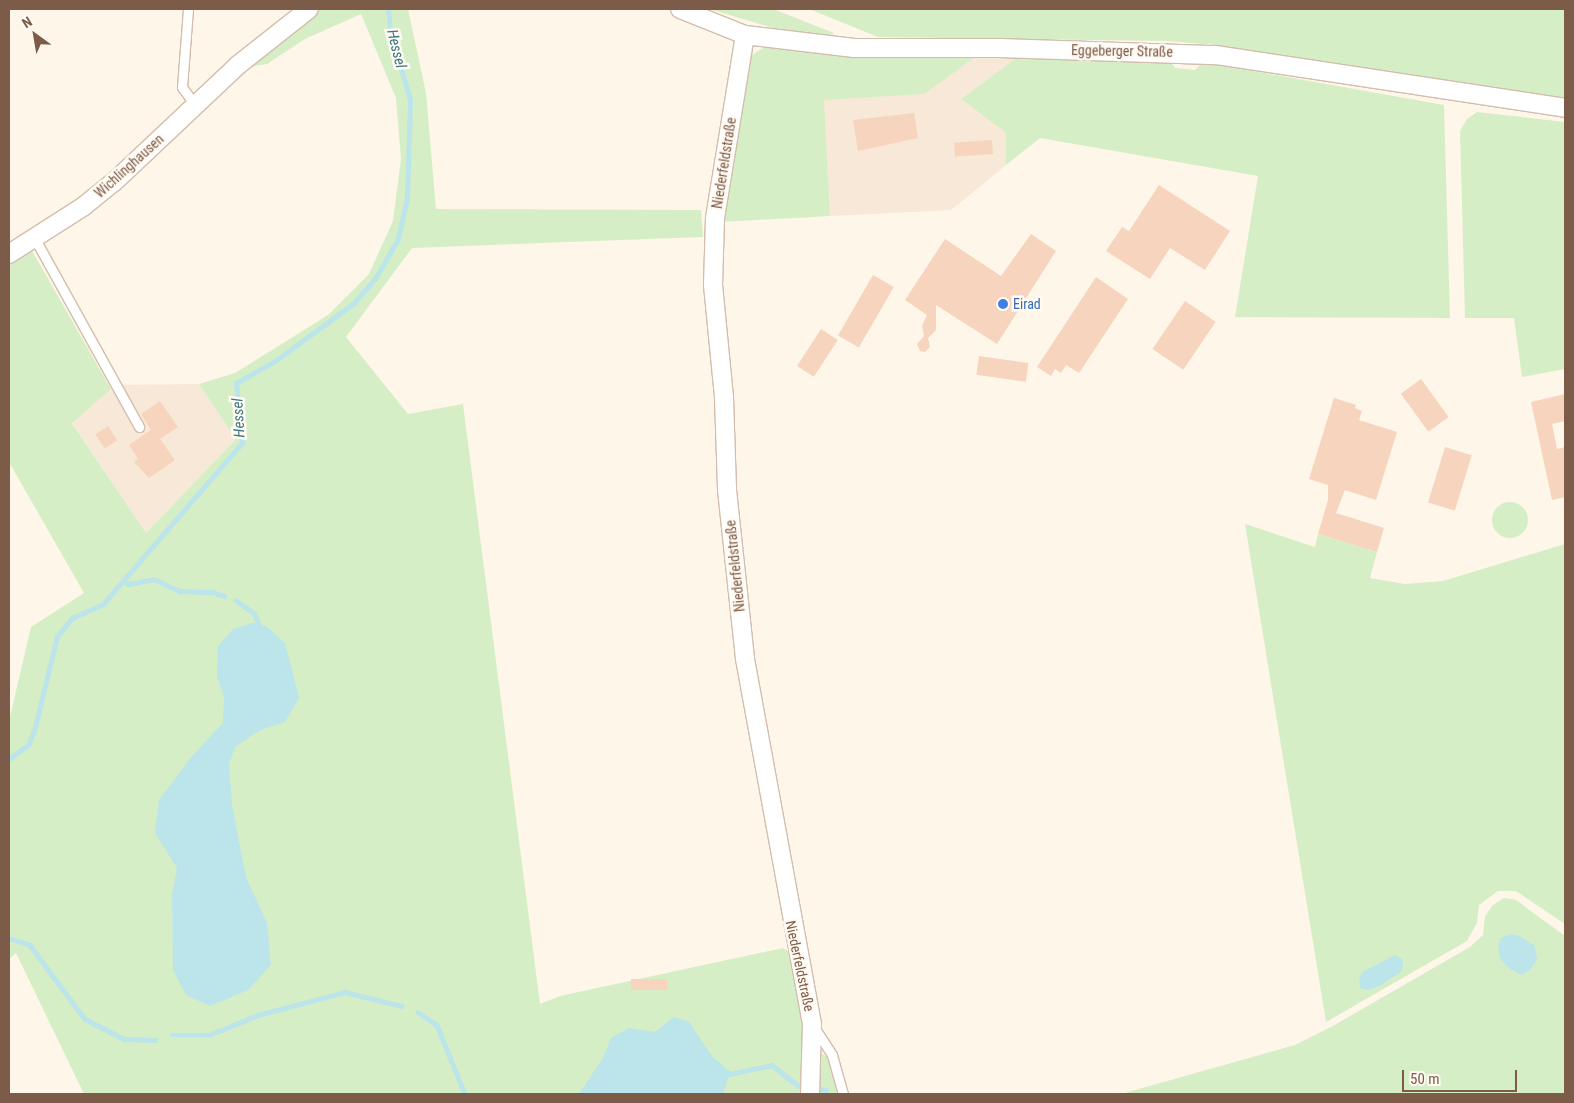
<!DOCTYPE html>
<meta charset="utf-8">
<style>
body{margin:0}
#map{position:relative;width:1574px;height:1103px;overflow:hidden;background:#fef6e9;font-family:"Roboto Condensed",sans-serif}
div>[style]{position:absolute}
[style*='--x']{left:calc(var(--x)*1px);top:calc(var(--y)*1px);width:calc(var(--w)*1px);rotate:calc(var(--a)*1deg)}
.residential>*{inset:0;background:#f7e8d7}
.green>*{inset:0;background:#d6eec5}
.round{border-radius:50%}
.water>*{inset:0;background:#bbe4eb}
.stream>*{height:4.5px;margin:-2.25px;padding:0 2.25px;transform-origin:2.25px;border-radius:2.25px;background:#bbe4eb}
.building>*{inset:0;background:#f7d4be;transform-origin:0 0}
.roads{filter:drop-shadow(1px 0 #d3bdad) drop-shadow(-1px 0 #d3bdad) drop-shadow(0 1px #d3bdad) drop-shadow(0 -1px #d3bdad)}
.lane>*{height:9px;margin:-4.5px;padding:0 4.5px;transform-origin:4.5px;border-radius:4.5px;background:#fff}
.street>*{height:18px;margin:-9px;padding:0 9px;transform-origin:9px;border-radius:9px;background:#fff}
.dots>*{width:14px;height:14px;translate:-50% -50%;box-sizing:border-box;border:2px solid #fffaf2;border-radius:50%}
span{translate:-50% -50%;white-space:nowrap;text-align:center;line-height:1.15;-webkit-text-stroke:5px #fffaf2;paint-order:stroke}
.street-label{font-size:14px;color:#7d5b49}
.shop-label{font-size:14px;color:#366cbe}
.left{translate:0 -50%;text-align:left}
.water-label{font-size:15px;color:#3a7783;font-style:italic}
.frame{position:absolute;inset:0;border:10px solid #7d5b49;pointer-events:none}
.north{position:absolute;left:10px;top:10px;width:50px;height:50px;-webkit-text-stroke:4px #fffaf2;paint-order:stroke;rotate:328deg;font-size:14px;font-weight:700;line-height:20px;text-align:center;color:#7d5b49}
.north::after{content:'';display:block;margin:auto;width:18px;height:22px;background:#7d5b49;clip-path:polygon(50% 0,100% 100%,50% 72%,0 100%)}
.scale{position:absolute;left:1402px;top:1070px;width:115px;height:22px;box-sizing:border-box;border:2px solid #7d5b49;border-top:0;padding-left:6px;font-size:15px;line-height:18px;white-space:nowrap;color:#7d5b49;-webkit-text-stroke:4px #fffaf2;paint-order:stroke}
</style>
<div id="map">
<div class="residential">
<i style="clip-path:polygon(974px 58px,1016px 58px,961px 99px,1006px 133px,1006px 165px,951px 210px,830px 216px,823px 99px,923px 94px)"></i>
<i style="clip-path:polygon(199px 384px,236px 439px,146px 533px,72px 422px,115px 385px)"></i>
</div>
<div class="green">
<i style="clip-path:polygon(320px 9px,408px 9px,426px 93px,436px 209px,701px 210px,703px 237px,412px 248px,346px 337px,408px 414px,463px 404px,540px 1004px,560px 996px,783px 948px,792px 953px,805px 1037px,801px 1094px,84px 1094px,16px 953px,9px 959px,9px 721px,31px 627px,84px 593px,9px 462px,9px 262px,31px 249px,111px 389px,72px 423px,146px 533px,236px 439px,199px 384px,235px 373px,328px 315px,369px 274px,393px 221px,401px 159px,396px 98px,361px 14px,305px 39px,267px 64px,247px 67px,299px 21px)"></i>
<i style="clip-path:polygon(709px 9px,773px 9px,834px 33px,831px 36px,773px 28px)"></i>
<i style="clip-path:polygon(809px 9px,1565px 9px,1565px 98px,1456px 86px,1217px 45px,1168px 41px,878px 37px)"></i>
<i style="clip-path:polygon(765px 47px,888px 57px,974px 58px,924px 94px,824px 100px,830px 216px,720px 222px,750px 56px)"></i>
<i style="clip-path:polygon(1016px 58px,1168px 58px,1175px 68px,1195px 70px,1203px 62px,1444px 105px,1450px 318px,1235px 317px,1258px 176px,1040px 138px,1006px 165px,1006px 133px,961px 99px)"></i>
<i style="clip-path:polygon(1477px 112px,1565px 122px,1565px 369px,1522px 377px,1514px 318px,1465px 318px,1460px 131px,1467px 119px)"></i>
<i class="round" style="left:1492px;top:502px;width:36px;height:36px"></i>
<i style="clip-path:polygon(1245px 524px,1315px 547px,1318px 534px,1377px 552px,1370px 578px,1405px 584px,1443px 581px,1565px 544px,1565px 924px,1516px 891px,1498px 891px,1479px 905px,1477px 923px,1467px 941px,1326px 1022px)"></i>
<i style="clip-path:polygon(1504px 898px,1516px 900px,1565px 936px,1565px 1094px,1121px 1094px,1295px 1045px,1331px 1027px,1470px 947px,1483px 935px,1485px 916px,1493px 905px)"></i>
<i style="clip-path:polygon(819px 1052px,829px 1058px,837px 1094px,820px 1094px)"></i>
</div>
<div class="water">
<i style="clip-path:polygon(252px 623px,266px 626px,285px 643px,299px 698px,285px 722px,260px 730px,235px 747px,229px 764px,232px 805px,246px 877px,267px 923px,271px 965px,248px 990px,210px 1006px,186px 995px,173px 970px,172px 895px,177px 868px,155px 833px,159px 800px,192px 756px,223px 723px,224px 696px,217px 677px,218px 646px,233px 629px)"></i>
<i style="clip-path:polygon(1510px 934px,1520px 936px,1535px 946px,1537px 959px,1530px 970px,1522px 975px,1510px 969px,1500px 959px,1498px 945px,1501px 938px)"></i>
<i style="clip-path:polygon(1395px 955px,1403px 960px,1402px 971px,1379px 986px,1368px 990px,1360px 988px,1359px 979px,1364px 971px)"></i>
<i style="clip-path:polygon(674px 1017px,689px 1022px,712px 1056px,730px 1072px,723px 1094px,579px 1094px,603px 1058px,611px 1038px,629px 1028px,655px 1032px)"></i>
</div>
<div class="stream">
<i style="--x:123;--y:581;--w:7;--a:27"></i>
<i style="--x:129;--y:584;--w:25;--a:-11"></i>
<i style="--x:154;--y:579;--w:29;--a:25"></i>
<i style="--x:180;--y:591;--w:33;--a:2"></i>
<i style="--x:213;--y:592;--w:12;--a:20"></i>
<i style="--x:236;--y:600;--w:22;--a:36"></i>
<i style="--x:254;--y:613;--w:12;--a:66"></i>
<i style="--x:9;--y:759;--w:24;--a:-36"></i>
<i style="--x:28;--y:745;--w:15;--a:-67"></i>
<i style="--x:34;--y:731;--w:97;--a:-76.3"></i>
<i style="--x:57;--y:637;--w:24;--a:-52"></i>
<i style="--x:72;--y:618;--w:34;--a:-24"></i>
<i style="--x:103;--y:604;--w:213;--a:-49.2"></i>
<i style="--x:242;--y:443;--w:60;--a:-95.7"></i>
<i style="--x:236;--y:383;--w:45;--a:-29.4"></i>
<i style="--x:275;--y:361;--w:97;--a:-36.2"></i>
<i style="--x:353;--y:304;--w:33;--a:-49"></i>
<i style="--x:375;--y:279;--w:46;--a:-60.1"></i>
<i style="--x:398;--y:239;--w:42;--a:-77.6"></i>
<i style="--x:407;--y:198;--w:98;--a:-88.2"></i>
<i style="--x:410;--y:100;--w:72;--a:-106.2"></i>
<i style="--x:390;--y:31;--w:22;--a:-95"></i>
<i style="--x:9;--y:938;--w:22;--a:18"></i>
<i style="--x:30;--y:945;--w:92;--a:53.4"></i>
<i style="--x:85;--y:1019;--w:44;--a:27.1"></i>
<i style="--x:124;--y:1039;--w:31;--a:2"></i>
<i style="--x:418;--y:1012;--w:23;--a:34"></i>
<i style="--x:437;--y:1025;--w:74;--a:67.9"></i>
<i style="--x:172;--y:1035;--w:37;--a:0"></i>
<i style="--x:209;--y:1035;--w:53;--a:-22.2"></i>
<i style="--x:258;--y:1015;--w:90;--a:-14.8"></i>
<i style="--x:345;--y:992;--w:58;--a:14"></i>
<i style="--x:725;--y:1075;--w:48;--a:-12"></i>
<i style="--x:772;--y:1065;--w:34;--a:38"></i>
<i style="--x:799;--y:1086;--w:7;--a:8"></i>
<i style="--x:814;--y:1088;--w:12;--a:9"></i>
<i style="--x:826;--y:1090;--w:4;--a:90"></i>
</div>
<div class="building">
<i style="clip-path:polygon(914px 113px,918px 138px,858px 151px,853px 120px)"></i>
<i style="left:992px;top:140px;width:14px;height:38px;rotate:86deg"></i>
<i style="clip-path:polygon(1159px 185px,1230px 231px,1205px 270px,1170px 248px,1150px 279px,1106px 251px,1122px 227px,1129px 231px)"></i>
<i style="clip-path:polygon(1031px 234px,1056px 251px,997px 344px,936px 305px,936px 330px,928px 338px,930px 347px,925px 352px,920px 351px,917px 344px,924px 336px,922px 326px,927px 315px,905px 300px,945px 239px,1001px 276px)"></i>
<i style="left:873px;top:275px;width:24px;height:70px;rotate:30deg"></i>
<i style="clip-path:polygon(1096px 277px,1128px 299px,1079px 373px,1066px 365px,1061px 373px,1055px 369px,1051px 376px,1037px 367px)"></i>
<i style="left:1185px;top:301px;width:37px;height:58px;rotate:34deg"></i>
<i style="left:821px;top:329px;width:20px;height:44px;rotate:33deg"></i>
<i style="left:979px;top:356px;width:50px;height:19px;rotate:8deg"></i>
<i style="left:1421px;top:379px;width:47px;height:25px;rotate:54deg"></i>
<i style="clip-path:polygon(1565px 394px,1565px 421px,1552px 424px,1557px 449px,1565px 447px,1565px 497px,1552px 500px,1531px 402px)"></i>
<i style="clip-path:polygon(1334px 398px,1356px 405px,1355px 408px,1362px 411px,1359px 420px,1397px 432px,1376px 500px,1345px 490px,1336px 513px,1384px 528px,1377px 552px,1318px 534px,1328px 500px,1328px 485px,1309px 479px)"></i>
<i style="clip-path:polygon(160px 401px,178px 427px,160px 439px,175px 460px,149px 478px,134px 462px,138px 459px,129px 445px,151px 430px,141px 414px)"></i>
<i style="left:108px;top:426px;width:17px;height:15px;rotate:57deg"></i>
<i style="left:1445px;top:447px;width:28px;height:58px;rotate:17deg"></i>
<i style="left:631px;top:979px;width:36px;height:11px"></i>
</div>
<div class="roads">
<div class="lane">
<i style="--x:188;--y:9;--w:78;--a:94.4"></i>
<i style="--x:182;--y:87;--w:22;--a:54"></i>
<i style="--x:35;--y:239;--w:215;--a:61"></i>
<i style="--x:814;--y:1027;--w:33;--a:57"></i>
<i style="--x:832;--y:1055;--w:41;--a:74.2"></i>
</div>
<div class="street">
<i style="--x:680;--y:9;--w:70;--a:21.8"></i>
<i style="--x:745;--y:35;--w:110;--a:6.8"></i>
<i style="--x:854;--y:48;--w:147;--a:0"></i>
<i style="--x:1001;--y:48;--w:215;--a:1.9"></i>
<i style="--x:1216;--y:55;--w:353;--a:8.6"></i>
<i style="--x:745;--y:35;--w:185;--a:99.3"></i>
<i style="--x:715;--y:218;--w:67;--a:91.7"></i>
<i style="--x:713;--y:285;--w:114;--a:84.4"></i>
<i style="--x:724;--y:398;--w:92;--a:88.1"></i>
<i style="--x:727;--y:490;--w:170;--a:83.9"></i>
<i style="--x:745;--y:659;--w:371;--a:79.6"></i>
<i style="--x:812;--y:1024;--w:70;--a:91.6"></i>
<i style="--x:9;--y:254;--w:89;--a:-32.6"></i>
<i style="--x:84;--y:206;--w:38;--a:-39"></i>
<i style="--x:114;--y:182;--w:170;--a:-43.3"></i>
<i style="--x:238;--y:65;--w:90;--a:-38.3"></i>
</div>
</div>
<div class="dots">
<i style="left:1003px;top:304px;background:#3f7fe0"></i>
</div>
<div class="street-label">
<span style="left:1122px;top:51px;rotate:1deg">Eggeberger Straße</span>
<span style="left:724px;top:163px;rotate:-81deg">Niederfeldstraße</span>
<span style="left:129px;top:166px;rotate:-42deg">Wichlinghausen</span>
<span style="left:735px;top:566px;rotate:-96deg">Niederfeldstraße</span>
<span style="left:800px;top:966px;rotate:78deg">Niederfeldstraße</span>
</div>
<div class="shop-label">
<span class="left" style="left:1013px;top:304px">Eirad</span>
</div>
<div class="water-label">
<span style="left:396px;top:49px;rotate:76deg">Hessel</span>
<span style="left:239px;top:418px;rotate:-93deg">Hessel</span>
</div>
<div class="frame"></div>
<div class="north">N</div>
<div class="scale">50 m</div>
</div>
